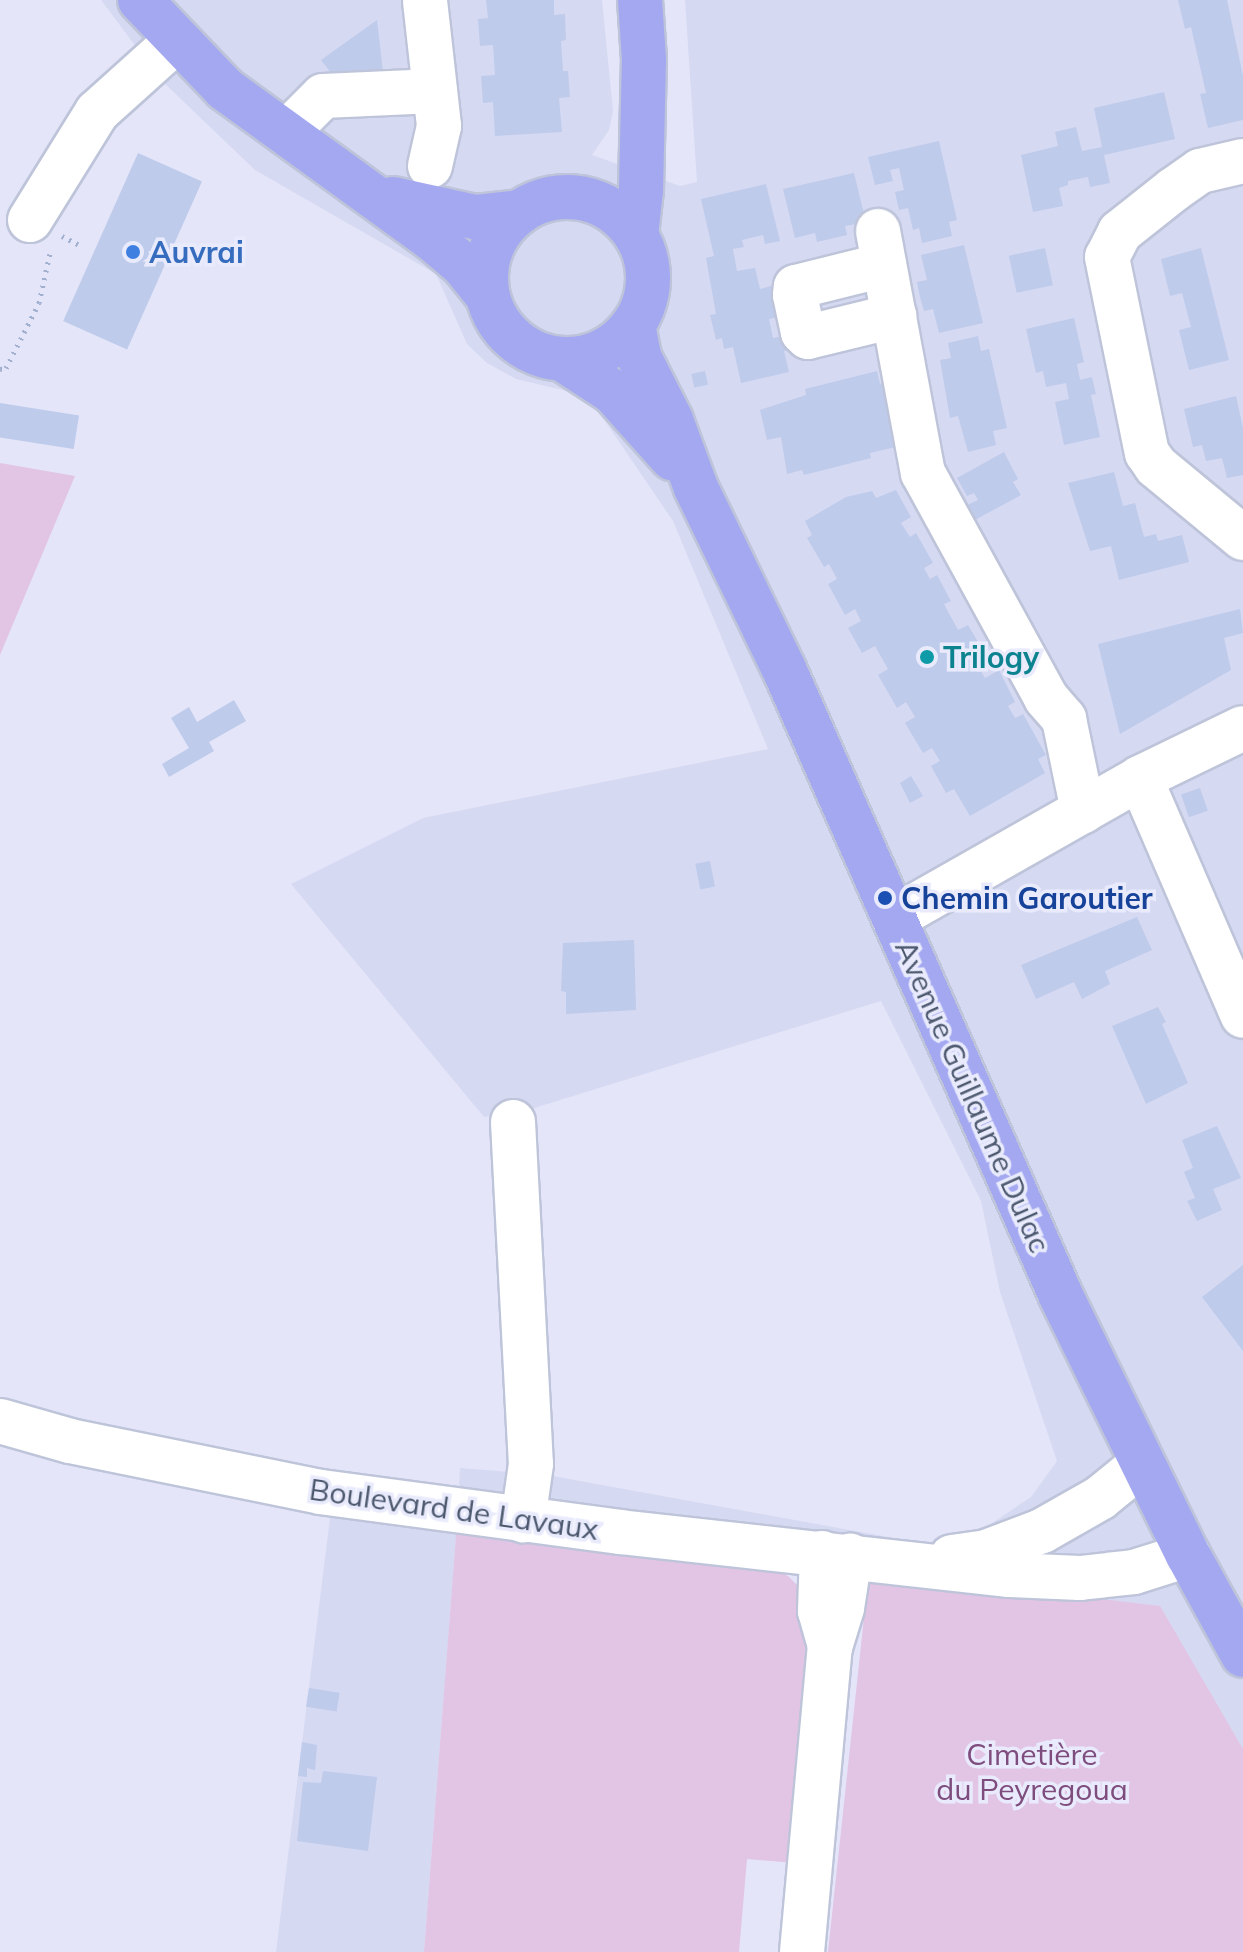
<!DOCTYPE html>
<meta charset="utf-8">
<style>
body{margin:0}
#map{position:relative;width:1243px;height:1952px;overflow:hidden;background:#e4e5f9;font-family:Mulish,sans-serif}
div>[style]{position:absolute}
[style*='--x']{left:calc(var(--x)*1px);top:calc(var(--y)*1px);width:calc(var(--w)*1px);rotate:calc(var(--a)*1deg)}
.residential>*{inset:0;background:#d6d9f2}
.green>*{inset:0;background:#e2c4e5}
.building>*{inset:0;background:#becbeb;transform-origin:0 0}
.path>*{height:5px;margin-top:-2.5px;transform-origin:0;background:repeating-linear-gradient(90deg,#a2b0d0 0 2px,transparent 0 8px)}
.roads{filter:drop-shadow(2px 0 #bec4d9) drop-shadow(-2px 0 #bec4d9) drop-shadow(0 2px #bec4d9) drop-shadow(0 -2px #bec4d9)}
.minor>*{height:44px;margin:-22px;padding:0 22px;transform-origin:22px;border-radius:22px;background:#fff}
.major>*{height:44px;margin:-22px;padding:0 22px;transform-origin:22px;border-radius:22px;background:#a3a8f1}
.major>.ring{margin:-22px;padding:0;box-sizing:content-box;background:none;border:44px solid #a3a8f1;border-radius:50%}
.dots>*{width:22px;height:22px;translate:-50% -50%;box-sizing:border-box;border:4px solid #e9ebfd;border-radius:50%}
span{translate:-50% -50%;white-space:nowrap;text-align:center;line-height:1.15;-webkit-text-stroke:7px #e9ebfd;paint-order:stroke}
.shop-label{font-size:30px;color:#366cbe;font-weight:700}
.left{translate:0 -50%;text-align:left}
.culture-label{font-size:30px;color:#0d838f;font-weight:700}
.transit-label{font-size:30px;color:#164399;font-weight:700}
.street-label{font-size:30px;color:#4c586e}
.park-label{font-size:30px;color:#7e4c7d}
</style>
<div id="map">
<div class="residential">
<i style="clip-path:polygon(101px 0,602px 0,613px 111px,609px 130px,592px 155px,680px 186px,697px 182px,685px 0,1243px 0,1243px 1749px,1159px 1606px,457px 1524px,424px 1952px,276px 1952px,332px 1502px,457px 1522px,460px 1468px,547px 1475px,943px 1547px,970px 1538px,1031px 1497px,1057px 1461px,1000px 1292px,981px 1201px,881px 1001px,531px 1109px,484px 1117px,291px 884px,423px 818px,768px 749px,673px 521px,588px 396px,516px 379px,487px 363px,467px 344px,436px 274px,255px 170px,161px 80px)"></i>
</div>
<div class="green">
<i style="clip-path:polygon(0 463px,75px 476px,0 655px)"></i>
<i style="clip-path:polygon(457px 1523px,768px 1569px,788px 1576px,804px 1592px,816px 1623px,794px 1863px,747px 1859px,739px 1952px,424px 1952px)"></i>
<i style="clip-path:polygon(869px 1571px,1160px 1606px,1243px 1749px,1243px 1952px,828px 1952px)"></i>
</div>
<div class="building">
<i style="clip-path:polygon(486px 0,554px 0,554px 15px,565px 14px,566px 40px,561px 41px,563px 71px,568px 71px,570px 97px,559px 98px,562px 132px,495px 136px,493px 102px,483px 103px,481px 76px,495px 75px,493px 45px,480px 46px,478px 19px,488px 18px)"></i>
<i style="clip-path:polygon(1178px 0,1227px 0,1243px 76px,1243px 120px,1208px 128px,1200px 94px,1206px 93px,1191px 27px,1185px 29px)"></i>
<i style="clip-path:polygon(377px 20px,383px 72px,335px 78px,321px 60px)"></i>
<i style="clip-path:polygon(1164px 92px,1175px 139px,1104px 155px,1110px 183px,1090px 187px,1088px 177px,1068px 181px,1068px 185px,1059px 188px,1063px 206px,1033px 212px,1021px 155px,1058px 146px,1055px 132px,1076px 127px,1082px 151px,1102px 147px,1094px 108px)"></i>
<i style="clip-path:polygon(939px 141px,957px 220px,949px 222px,952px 236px,922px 243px,919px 228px,913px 230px,908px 208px,899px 210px,895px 192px,904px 190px,899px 168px,890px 170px,893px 181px,875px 185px,868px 157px)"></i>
<i style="left:138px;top:153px;width:70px;height:184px;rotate:24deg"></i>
<i style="clip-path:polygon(854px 173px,866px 222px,845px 226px,847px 235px,817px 242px,815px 233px,795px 238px,783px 189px)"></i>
<i style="clip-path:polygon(766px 184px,780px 241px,765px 244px,763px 235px,742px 240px,744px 247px,733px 249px,737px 271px,755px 268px,760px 289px,771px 286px,778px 317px,769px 319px,773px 338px,791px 334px,795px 349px,784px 351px,789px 372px,741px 383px,733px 347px,724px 349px,722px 338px,716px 340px,710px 315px,716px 314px,706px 258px,714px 256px,701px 199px)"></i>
<i style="clip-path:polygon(964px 245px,983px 323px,939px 333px,933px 309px,924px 311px,920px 297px,917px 282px,927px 280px,921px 255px)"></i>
<i style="left:1045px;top:248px;width:38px;height:37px;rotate:78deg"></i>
<i style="clip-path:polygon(1201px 248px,1229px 360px,1189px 370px,1179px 330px,1191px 327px,1182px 293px,1170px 296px,1161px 259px)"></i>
<i style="clip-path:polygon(1074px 318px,1084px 362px,1077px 364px,1080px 380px,1092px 377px,1096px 394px,1091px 395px,1100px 437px,1064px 445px,1055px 402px,1069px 399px,1066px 383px,1046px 387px,1043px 371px,1036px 373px,1026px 329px)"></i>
<i style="clip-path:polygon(978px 336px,981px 351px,989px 349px,1007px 428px,993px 431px,996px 445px,968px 452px,958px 416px,950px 418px,940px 360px,951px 358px,948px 343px)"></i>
<i style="left:705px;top:371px;width:14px;height:14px;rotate:78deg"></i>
<i style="clip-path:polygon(877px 371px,880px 384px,885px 382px,900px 446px,870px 453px,871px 458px,804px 475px,802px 470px,787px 474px,781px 437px,767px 440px,760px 410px,806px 395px,805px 389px)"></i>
<i style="clip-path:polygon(1236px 396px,1243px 428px,1243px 475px,1227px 478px,1222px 458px,1206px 461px,1202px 445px,1193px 447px,1184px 409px)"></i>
<i style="left:0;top:403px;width:80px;height:34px;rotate:9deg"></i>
<i style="clip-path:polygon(1004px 452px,1018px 479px,1013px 482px,1021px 495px,973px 521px,965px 506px,978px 500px,974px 493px,967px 496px,957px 478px)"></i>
<i style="clip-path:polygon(1114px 472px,1123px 506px,1135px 503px,1144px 537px,1156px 534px,1158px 541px,1182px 535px,1189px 562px,1119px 580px,1111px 546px,1090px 551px,1068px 483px)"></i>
<i style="clip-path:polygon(896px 490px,911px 517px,901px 523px,910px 537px,916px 533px,933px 563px,924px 568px,930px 579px,937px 575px,951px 601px,944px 604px,958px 630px,968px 625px,987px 657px,976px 663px,985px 678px,999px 670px,1015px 702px,1008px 706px,1015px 718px,1023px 714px,1046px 755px,1038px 759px,1045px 773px,970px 816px,954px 789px,946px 793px,931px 766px,940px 761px,932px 748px,923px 753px,905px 723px,915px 717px,906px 702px,897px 708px,878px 675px,888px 669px,875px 646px,862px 653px,848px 628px,861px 621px,855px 609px,845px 615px,828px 584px,837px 579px,829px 564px,824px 567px,807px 538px,812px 535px,805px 521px,846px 497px,872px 491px,876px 498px)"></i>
<i style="clip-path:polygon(1240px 609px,1243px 633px,1224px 638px,1231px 670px,1120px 734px,1098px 644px)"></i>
<i style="clip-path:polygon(234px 700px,246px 721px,209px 742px,214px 751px,169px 777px,162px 764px,189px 748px,171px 718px,189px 707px,197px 722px)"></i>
<i style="clip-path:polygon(911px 776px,923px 796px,910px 803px,900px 783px)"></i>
<i style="left:1200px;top:788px;width:24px;height:20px;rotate:71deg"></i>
<i style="left:710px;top:861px;width:26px;height:15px;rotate:79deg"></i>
<i style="clip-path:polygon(1137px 917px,1152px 950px,1105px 971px,1110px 984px,1082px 999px,1074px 982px,1036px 999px,1021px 965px)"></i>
<i style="clip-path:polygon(634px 940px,636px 1010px,566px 1014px,566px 992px,561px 991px,563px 943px)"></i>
<i style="clip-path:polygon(1158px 1007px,1166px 1022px,1162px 1024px,1188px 1083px,1146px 1104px,1112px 1026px)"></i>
<i style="clip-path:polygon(1217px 1126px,1241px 1178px,1213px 1189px,1222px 1210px,1197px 1221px,1187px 1201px,1195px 1198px,1184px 1172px,1193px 1168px,1182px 1140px)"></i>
<i style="clip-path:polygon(1243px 1265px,1243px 1351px,1202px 1297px)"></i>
<i style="left:309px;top:1688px;width:31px;height:19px;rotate:9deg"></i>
<i style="clip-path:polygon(302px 1742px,317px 1745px,315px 1770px,307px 1768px,307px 1777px,298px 1776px)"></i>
<i style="clip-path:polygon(323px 1771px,377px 1777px,368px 1851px,297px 1841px,303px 1782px,321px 1783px)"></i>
</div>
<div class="path">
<i style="--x:62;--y:236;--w:18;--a:27"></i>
<i style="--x:0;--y:369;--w:6;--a:-9"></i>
<i style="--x:6;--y:368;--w:73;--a:-63.1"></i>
<i style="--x:39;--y:303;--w:51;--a:-77.6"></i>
</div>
<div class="roads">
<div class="minor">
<i style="--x:425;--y:1;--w:126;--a:83.6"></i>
<i style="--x:439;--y:126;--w:41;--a:102.7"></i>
<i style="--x:286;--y:133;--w:52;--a:-45"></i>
<i style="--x:323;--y:96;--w:112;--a:-2.6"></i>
<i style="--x:1243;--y:161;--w:44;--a:166.9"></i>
<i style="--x:1200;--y:171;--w:33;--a:145"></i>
<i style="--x:1173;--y:190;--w:68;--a:141.6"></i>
<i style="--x:1120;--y:232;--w:28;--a:117"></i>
<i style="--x:1107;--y:257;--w:200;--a:78.5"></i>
<i style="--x:1147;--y:453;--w:16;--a:55"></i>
<i style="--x:1156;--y:466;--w:113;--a:39.6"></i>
<i style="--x:30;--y:220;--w:127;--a:-58.2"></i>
<i style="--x:97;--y:112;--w:108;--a:-42"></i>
<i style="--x:878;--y:231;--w:246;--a:79.5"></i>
<i style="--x:923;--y:473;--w:256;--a:61.3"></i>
<i style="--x:1046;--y:698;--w:28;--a:49"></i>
<i style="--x:1064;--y:719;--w:94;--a:78.3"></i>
<i style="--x:884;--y:265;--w:91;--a:166"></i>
<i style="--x:796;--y:287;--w:8;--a:97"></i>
<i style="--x:795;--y:295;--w:38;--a:78"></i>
<i style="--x:803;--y:332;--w:7;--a:45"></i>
<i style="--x:808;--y:337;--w:89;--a:-13.7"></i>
<i style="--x:1140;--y:778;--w:259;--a:66.6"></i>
<i style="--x:894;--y:918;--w:283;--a:-29.6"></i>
<i style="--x:1140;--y:778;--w:114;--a:-25.9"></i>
<i style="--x:513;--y:1122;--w:342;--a:87"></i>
<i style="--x:531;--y:1464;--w:57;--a:98.1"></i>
<i style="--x:0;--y:1421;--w:73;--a:15.9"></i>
<i style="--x:70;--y:1441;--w:256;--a:11.5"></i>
<i style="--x:321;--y:1492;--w:302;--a:7.6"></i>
<i style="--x:620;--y:1532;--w:392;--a:6.3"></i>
<i style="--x:1010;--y:1575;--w:70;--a:2.5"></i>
<i style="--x:1080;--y:1578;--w:54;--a:-6.3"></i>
<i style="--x:1134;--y:1572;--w:57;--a:-17.5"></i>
<i style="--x:822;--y:1553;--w:58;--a:92"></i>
<i style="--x:820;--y:1611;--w:37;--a:74"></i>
<i style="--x:830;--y:1647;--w:41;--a:-72.9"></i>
<i style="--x:842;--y:1608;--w:53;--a:-81.3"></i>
<i style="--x:952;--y:1557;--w:34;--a:-8"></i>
<i style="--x:986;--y:1552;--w:60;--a:-20.6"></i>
<i style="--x:1042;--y:1531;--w:67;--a:-29.6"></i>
<i style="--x:1100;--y:1498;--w:55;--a:-39.1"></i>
<i style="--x:802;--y:1952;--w:306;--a:-84.8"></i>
</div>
<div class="major">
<i style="--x:140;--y:0;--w:123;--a:46.3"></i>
<i style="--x:225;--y:89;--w:256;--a:35.9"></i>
<i style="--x:432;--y:239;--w:39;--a:40"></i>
<i style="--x:462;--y:264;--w:40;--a:51"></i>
<i class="ring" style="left:486px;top:197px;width:118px;height:118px"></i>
<i style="--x:393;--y:199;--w:84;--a:12.4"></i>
<i style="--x:475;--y:217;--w:45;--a:-6.3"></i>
<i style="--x:636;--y:235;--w:45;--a:-83.7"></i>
<i style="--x:641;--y:190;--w:130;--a:-88.7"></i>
<i style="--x:644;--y:60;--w:60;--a:-93.8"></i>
<i style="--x:633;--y:325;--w:33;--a:79"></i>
<i style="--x:639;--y:357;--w:71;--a:63.1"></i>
<i style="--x:671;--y:420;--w:72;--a:69.8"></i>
<i style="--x:696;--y:488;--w:201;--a:64.1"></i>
<i style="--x:784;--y:669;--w:685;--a:66.16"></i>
<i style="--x:1061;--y:1296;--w:288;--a:63.9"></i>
<i style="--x:1188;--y:1555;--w:114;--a:61.2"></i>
<i style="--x:564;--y:360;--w:59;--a:33.1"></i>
<i style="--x:613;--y:392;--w:89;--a:48.2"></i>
</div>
</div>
<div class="dots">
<i style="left:133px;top:252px;background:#3f7fe0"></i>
<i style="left:927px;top:657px;background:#0f9aa8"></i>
<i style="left:885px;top:898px;background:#1a4fb4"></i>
</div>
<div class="shop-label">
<span class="left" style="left:149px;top:252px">Auvrai</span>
</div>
<div class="culture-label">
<span class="left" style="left:943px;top:657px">Trilogy</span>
</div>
<div class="transit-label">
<span class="left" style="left:901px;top:898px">Chemin Garoutier</span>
</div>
<div class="street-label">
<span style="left:973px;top:1096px;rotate:66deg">Avenue Guillaume Dulac</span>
<span style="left:454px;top:1509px;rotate:8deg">Boulevard de Lavaux</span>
</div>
<div class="park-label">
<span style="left:1032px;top:1771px">Cimetière<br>du Peyregoua</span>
</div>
</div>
